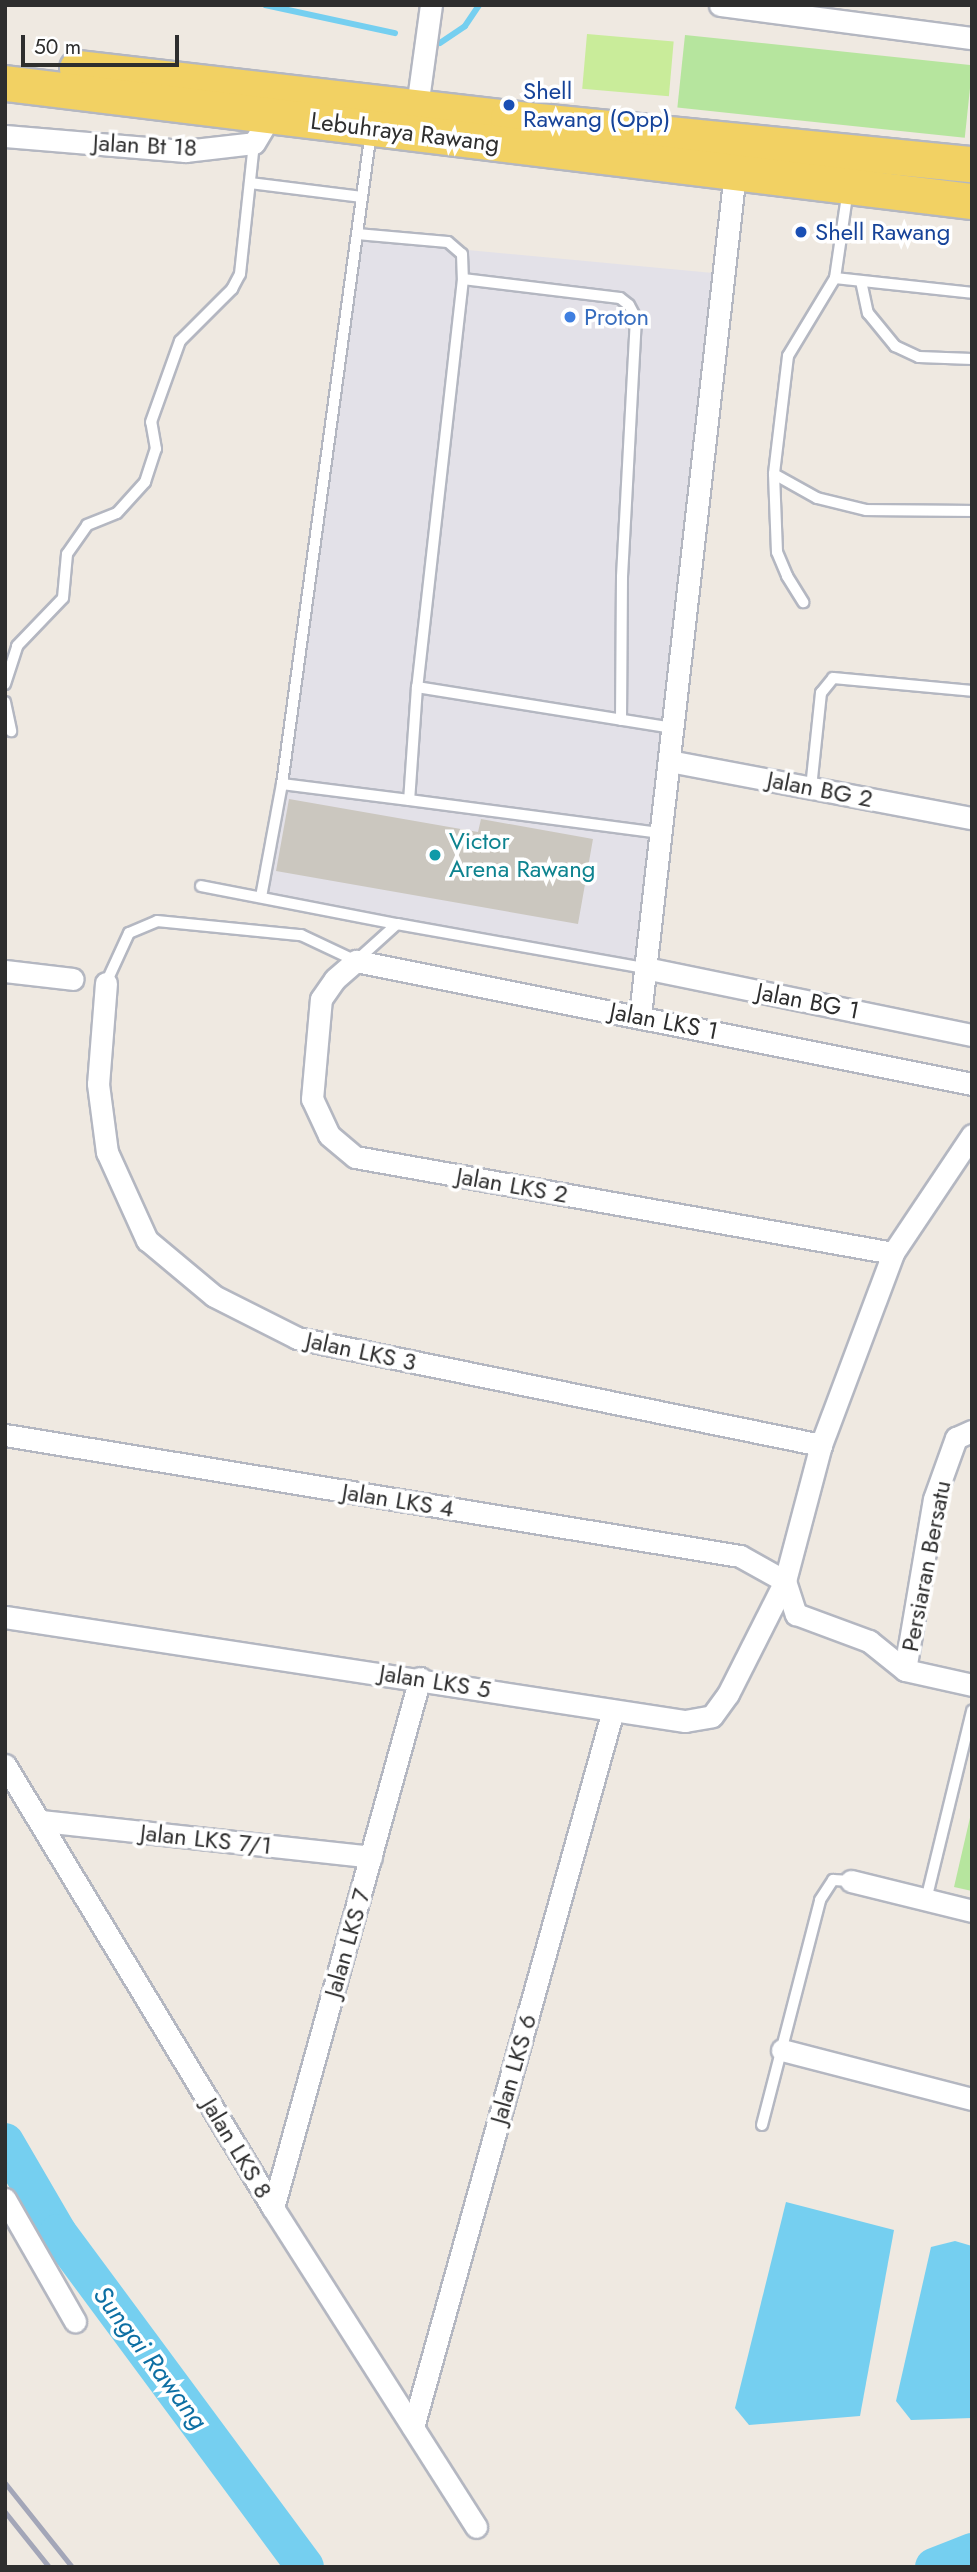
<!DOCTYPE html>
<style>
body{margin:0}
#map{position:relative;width:977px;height:2572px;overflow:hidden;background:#efe9e1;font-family:Jost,sans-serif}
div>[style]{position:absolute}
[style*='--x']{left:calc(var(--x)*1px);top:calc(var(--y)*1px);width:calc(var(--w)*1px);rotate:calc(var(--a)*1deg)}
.industrial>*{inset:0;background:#e3e1e8}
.green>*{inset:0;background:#b6e59e;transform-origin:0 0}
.pitch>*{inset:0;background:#c9ec9a;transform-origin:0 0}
.water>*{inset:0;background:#75cff0}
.stream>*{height:6px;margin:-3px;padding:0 3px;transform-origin:3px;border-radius:3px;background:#75cff0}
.river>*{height:38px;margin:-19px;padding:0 19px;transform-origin:19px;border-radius:19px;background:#75cff0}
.building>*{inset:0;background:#cbc7bf}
.roads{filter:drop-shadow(2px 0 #b4b7c1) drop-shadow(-2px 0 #b4b7c1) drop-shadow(0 2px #b4b7c1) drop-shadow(0 -2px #b4b7c1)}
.lane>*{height:10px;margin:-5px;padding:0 5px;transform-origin:5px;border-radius:5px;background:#fff}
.street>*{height:21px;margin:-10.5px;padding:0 10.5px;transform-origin:10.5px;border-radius:10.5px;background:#fff}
.primary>*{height:35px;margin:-17.5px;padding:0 17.5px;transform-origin:17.5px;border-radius:17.5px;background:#f2d163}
.rail>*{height:5px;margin:-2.5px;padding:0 2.5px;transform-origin:2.5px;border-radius:2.5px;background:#a3a6b8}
.dots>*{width:19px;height:19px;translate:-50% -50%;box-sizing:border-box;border:4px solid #fff;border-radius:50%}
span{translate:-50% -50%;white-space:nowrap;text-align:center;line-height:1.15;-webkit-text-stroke:7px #fff;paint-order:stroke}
.transit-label{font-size:24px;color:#164399}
.left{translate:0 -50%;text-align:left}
.street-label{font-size:24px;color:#2e2e2e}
.shop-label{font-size:24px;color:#366cbe}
.culture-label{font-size:24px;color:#0d838f}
.water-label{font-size:26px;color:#0d6fa3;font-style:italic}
.frame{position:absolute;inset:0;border:7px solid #2e2e2e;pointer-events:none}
.scale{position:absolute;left:21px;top:35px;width:158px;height:32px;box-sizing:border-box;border:4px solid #2e2e2e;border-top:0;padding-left:9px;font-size:21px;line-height:24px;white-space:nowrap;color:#2e2e2e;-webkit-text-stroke:5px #fff;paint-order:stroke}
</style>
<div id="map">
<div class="industrial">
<i style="clip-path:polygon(362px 240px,713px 273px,636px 962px,268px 893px,306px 655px)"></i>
</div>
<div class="green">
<i style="left:685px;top:35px;width:289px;height:73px;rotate:6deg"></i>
<i style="clip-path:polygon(972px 1809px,972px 1891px,954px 1887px)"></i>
</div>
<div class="pitch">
<i style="left:587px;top:34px;width:87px;height:55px;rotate:5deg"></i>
</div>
<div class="water">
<i style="clip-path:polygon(786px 2202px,894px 2230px,860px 2416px,749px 2425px,735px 2408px)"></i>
<i style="clip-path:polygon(955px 2241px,972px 2246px,972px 2418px,911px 2420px,896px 2401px,931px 2247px)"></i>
</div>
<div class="stream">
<i style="--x:265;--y:5;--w:133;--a:12.2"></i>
<i style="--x:440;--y:43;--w:30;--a:-34"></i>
<i style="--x:465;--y:26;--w:25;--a:-56"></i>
</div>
<div class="river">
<i style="--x:5;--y:2142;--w:105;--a:59.8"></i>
<i style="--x:58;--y:2233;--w:415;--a:53.5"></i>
<i style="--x:934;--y:2567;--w:41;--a:-21.5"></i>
</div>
<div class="building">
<i style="clip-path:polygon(289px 799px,478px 832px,481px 819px,593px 839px,578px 924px,276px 871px)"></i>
</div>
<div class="roads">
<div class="lane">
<i style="--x:250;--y:183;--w:113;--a:7.1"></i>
<i style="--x:848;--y:189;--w:90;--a:98.3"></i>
<i style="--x:835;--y:278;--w:91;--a:121.1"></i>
<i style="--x:788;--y:356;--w:119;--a:96.8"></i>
<i style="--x:774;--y:474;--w:49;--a:29.2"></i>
<i style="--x:817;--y:498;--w:50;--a:13.8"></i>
<i style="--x:866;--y:510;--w:106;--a:0.5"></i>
<i style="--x:357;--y:234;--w:91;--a:5"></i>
<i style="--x:448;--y:242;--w:18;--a:41"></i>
<i style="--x:462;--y:254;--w:25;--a:88"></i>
<i style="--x:463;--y:279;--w:411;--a:96.4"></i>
<i style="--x:417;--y:687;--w:113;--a:94"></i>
<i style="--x:409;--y:800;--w:128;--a:-172.8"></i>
<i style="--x:282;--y:784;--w:659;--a:-82.24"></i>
<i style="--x:835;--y:278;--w:138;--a:6.2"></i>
<i style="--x:463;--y:279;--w:158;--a:6.9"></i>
<i style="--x:620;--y:298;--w:11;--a:38"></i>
<i style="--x:629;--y:305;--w:15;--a:62"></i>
<i style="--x:636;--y:318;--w:259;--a:93.1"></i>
<i style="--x:622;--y:577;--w:143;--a:90.4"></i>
<i style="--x:861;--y:281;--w:33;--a:78"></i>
<i style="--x:868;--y:313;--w:43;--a:50.7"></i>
<i style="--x:895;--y:346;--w:26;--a:25"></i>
<i style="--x:919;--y:357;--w:53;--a:2.2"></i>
<i style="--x:774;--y:474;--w:78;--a:87.8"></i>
<i style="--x:777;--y:552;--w:26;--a:67"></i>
<i style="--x:787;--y:576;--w:31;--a:58"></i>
<i style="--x:5;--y:684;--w:40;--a:-72"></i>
<i style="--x:17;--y:646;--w:66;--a:-46.2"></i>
<i style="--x:63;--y:598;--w:44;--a:-84.8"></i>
<i style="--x:67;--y:554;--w:35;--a:-55"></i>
<i style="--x:87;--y:525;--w:32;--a:-22"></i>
<i style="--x:117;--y:513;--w:42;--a:-47.9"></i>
<i style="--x:145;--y:482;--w:35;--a:-72"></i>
<i style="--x:156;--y:449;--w:27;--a:-100"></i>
<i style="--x:151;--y:422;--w:86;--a:-70.3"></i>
<i style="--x:180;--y:341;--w:74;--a:-45"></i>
<i style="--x:232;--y:289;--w:17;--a:-62"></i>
<i style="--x:240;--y:274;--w:132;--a:-83.9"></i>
<i style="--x:417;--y:687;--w:259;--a:9.1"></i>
<i style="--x:5;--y:702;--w:30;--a:78"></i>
<i style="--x:811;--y:788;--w:96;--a:-84"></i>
<i style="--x:821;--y:693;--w:19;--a:-51"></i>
<i style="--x:833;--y:678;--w:140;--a:5.3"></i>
<i style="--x:409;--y:800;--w:254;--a:7.5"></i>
<i style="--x:201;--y:886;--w:200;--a:11"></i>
<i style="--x:261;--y:897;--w:115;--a:-79.5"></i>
<i style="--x:106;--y:983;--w:55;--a:-65.3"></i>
<i style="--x:129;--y:933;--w:30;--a:-23"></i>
<i style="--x:157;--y:921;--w:145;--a:5.6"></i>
<i style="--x:301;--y:935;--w:61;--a:25.3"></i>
<i style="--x:356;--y:961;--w:55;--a:-42.1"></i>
<i style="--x:397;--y:924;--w:252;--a:10.1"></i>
<i style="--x:926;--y:1900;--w:195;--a:-76.3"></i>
<i style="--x:762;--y:2125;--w:232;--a:-75.5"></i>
<i style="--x:820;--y:1900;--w:24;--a:-57"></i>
<i style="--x:833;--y:1880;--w:18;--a:3"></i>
</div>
<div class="street">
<i style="--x:720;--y:5;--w:254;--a:7.5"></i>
<i style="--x:417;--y:107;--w:103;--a:-82.2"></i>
<i style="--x:5;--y:136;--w:181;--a:4.8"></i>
<i style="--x:185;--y:151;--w:69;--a:-6.6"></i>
<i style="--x:254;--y:143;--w:31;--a:-59"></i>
<i style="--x:669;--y:761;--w:308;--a:10.7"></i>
<i style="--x:645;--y:968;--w:334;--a:11.6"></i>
<i style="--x:5;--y:971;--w:68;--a:6.7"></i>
<i style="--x:106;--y:983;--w:101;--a:94.5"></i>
<i style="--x:98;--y:1084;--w:69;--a:82.5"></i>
<i style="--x:107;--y:1152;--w:97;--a:65.6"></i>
<i style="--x:147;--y:1240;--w:87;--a:39.9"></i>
<i style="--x:214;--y:1296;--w:93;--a:26.8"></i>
<i style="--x:297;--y:1338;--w:535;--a:11.54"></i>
<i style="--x:640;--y:1015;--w:848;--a:-83.57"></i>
<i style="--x:893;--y:1253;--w:546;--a:-169.88"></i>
<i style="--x:355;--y:1157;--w:34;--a:-140"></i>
<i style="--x:329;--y:1135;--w:40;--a:-115"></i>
<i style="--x:312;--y:1099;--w:100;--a:-84.9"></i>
<i style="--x:321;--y:999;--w:24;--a:-55"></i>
<i style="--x:335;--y:979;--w:28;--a:-41"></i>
<i style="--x:356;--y:961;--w:628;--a:11.29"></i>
<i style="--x:5;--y:1435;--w:745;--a:9.35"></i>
<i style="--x:740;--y:1556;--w:51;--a:29.1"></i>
<i style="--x:785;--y:1581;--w:35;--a:72"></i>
<i style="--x:796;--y:1614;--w:78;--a:20.3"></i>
<i style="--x:869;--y:1641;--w:46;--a:38.9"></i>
<i style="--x:905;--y:1670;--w:69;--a:12.6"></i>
<i style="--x:5;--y:1617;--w:688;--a:8.7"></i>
<i style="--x:685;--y:1721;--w:27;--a:-10"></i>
<i style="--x:712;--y:1716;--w:27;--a:-54"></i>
<i style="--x:728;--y:1694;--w:127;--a:-63.2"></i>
<i style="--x:785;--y:1581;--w:141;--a:-75.2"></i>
<i style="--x:821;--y:1445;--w:205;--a:-69.4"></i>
<i style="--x:893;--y:1253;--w:142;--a:-56.2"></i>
<i style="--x:905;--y:1670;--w:173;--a:-80.4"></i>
<i style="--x:934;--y:1499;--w:65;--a:-70.2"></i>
<i style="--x:956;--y:1438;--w:17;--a:-24"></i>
<i style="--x:5;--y:1765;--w:518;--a:58.83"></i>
<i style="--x:273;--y:2208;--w:378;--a:57.5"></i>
<i style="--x:42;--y:1821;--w:331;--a:6.2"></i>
<i style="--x:851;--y:1881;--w:125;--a:13.9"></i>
<i style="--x:782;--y:2050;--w:196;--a:14.5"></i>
<i style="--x:5;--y:2199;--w:141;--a:60.2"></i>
<i style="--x:273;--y:2208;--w:550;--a:-74.5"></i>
<i style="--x:413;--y:2427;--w:744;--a:-74.41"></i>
</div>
<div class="primary">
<i style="--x:77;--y:68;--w:434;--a:6.6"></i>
<i style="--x:508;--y:118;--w:466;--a:5.7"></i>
<i style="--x:5;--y:83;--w:974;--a:6.96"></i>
</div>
</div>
<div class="rail">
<i style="--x:5;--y:2483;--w:107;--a:51.4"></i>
<i style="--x:5;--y:2512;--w:70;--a:51.3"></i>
</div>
<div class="dots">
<i style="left:509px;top:105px;background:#1a4fb4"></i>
<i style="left:801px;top:232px;background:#1a4fb4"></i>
<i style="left:570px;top:317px;background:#3f7fe0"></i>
<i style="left:435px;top:855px;background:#0f9aa8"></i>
</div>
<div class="transit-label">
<span class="left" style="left:523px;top:105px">Shell<br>Rawang (Opp)</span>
<span class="left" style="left:815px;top:232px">Shell Rawang</span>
</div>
<div class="street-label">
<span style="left:405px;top:132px;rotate:7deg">Lebuhraya Rawang</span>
<span style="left:145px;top:145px;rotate:3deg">Jalan Bt 18</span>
<span style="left:820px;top:789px;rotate:11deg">Jalan BG 2</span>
<span style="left:808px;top:1001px;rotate:11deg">Jalan BG 1</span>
<span style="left:664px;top:1021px;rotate:11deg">Jalan LKS 1</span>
<span style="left:512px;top:1185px;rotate:10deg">Jalan LKS 2</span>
<span style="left:361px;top:1351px;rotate:12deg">Jalan LKS 3</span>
<span style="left:398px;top:1500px;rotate:9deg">Jalan LKS 4</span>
<span style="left:926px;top:1566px;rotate:-79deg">Persiaran Bersatu</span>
<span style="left:435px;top:1681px;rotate:9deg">Jalan LKS 5</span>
<span style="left:206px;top:1839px;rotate:6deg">Jalan LKS 7/1</span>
<span style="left:347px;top:1943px;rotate:-74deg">Jalan LKS 7</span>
<span style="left:513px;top:2069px;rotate:-74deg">Jalan LKS 6</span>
<span style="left:237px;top:2148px;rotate:59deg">Jalan LKS 8</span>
</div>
<div class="shop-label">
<span class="left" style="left:584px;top:317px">Proton</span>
</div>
<div class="culture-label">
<span class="left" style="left:449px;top:855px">Victor<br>Arena Rawang</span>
</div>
<div class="water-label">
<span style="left:150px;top:2358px;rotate:53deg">Sungai Rawang</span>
</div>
<div class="frame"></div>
<div class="scale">50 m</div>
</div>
